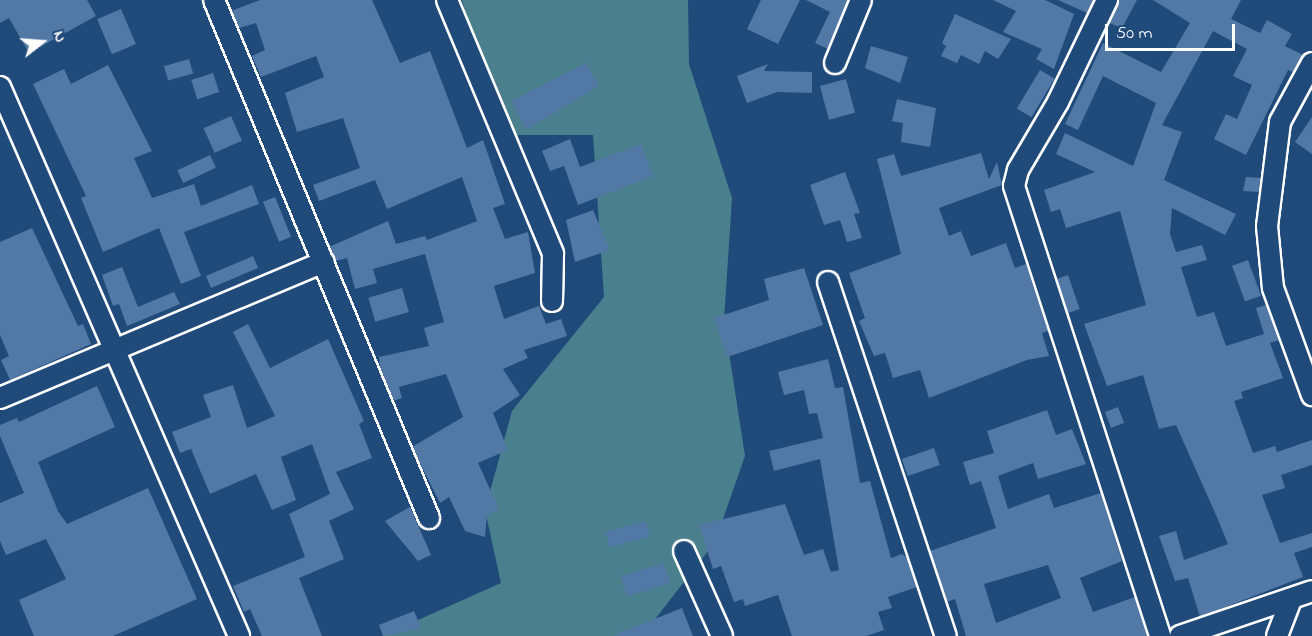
<!DOCTYPE html>
<style>
body{margin:0}
#map{position:relative;width:1312px;height:636px;overflow:hidden;background:#1f4a7a;font-family:"Indie Flower",sans-serif}
div>[style]{position:absolute}
[style*='--x']{left:calc(var(--x)*1px);top:calc(var(--y)*1px);width:calc(var(--w)*1px);rotate:calc(var(--a)*1deg)}
.green>*{inset:0;background:#4a808d}
.building>*{inset:0;background:#5278a6;transform-origin:0 0}
.roads{filter:drop-shadow(2px 0 #fff) drop-shadow(-2px 0 #fff) drop-shadow(0 2px #fff) drop-shadow(0 -2px #fff)}
.street>*{height:20px;margin:-10px;padding:0 10px;transform-origin:10px;border-radius:10px;background:#1f4a7a}
span{translate:-50% -50%;white-space:nowrap;text-align:center;line-height:1.15;-webkit-text-stroke:4.5px #1f4a7a;paint-order:stroke}
.north{position:absolute;left:12px;top:12px;width:60px;height:60px;-webkit-text-stroke:4px #1f4a7a;paint-order:stroke;rotate:73deg;font-size:16px;font-weight:700;line-height:24px;text-align:center;color:#fff}
.north::after{content:'';display:block;margin:auto;width:21px;height:27px;background:#fff;clip-path:polygon(50% 0,100% 100%,50% 72%,0 100%)}
.scale{position:absolute;left:1105px;top:24px;width:130px;height:27px;box-sizing:border-box;border:3px solid #fff;border-top:0;padding-left:8px;font-size:18px;line-height:21px;white-space:nowrap;color:#fff;-webkit-text-stroke:4px #1f4a7a;paint-order:stroke}
</style>
<div id="map">
<div class="green">
<i style="clip-path:polygon(462px 0,688px 0,689px 64px,732px 198px,724px 320px,745px 456px,715px 542px,642px 636px,382px 636px,501px 583px,485px 510px,512px 411px,604px 297px,593px 135px,512px 135px,478px 56px)"></i>
</div>
<div class="building">
<i style="clip-path:polygon(0 0,87px 0,96px 16px,29px 53px,9px 18px,0 23px)"></i>
<i style="clip-path:polygon(260px 0,372px 0,400px 63px,430px 51px,467px 148px,483px 140px,505px 204px,493px 208px,505px 239px,528px 232px,535px 273px,494px 286px,504px 319px,539px 306px,546px 324px,561px 319px,567px 336px,524px 350px,528px 358px,503px 369px,520px 395px,493px 413px,508px 450px,478px 463px,499px 509px,487px 515px,485px 537px,465px 531px,449px 497px,440px 503px,412px 447px,463px 417px,446px 374px,399px 387px,402px 398px,393px 401px,380px 368px,379px 357px,429px 346px,424px 328px,444px 322px,425px 254px,373px 269px,377px 283px,355px 289px,347px 258px,336px 261px,329px 247px,388px 221px,396px 244px,425px 236px,427px 240px,477px 221px,462px 177px,387px 209px,375px 180px,319px 201px,313px 185px,360px 168px,343px 118px,297px 132px,285px 93px,324px 77px,316px 56px,261px 77px,252px 56px,265px 50px,256px 23px,239px 28px,231px 11px)"></i>
<i style="clip-path:polygon(761px 0,800px 0,778px 44px,747px 29px)"></i>
<i style="clip-path:polygon(806px 0,848px 0,828px 49px,815px 43px,830px 12px)"></i>
<i style="clip-path:polygon(993px 0,1045px 0,1074px 14px,1054px 69px,1036px 59px,1042px 49px,1003px 32px,1016px 11px)"></i>
<i style="clip-path:polygon(1058px 0,1094px 0,1087px 13px)"></i>
<i style="clip-path:polygon(1119px 0,1137px 0,1122px 28px,1109px 23px)"></i>
<i style="clip-path:polygon(1153px 0,1241px 0,1231px 19px,1260px 33px,1267px 20px,1292px 34px,1285px 46px,1303px 55px,1293px 72px,1288px 70px,1246px 155px,1214px 139px,1226px 114px,1237px 119px,1252px 85px,1233px 76px,1247px 49px,1213px 31px,1162px 125px,1182px 132px,1164px 180px,1236px 214px,1225px 235px,1172px 208px,1170px 234px,1176px 252px,1202px 245px,1207px 260px,1181px 267px,1197px 317px,1214px 312px,1226px 346px,1264px 334px,1256px 308px,1266px 305px,1279px 340px,1270px 343px,1283px 378px,1241px 392px,1243px 398px,1234px 401px,1253px 453px,1275px 446px,1277px 452px,1312px 440px,1312px 465px,1281px 475px,1285px 488px,1262px 495px,1280px 543px,1312px 533px,1312px 547px,1294px 553px,1303px 577px,1200px 617px,1188px 578px,1175px 581px,1159px 536px,1176px 531px,1184px 560px,1228px 544px,1216px 515px,1176px 425px,1159px 429px,1143px 375px,1107px 386px,1084px 324px,1146px 305px,1120px 211px,1066px 228px,1060px 209px,1051px 212px,1044px 190px,1095px 172px,1056px 154px,1065px 133px,1133px 166px,1156px 103px,1103px 76px,1078px 130px,1065px 124px,1103px 43px,1161px 72px,1190px 23px)"></i>
<i style="left:121px;top:9px;width:38px;height:26px;rotate:67deg"></i>
<i style="clip-path:polygon(955px 14px,1011px 39px,998px 59px,985px 51px,979px 64px,961px 55px,957px 63px,941px 56px,946px 46px,942px 43px)"></i>
<i style="clip-path:polygon(871px 46px,908px 57px,900px 83px,865px 68px)"></i>
<i style="left:189px;top:59px;width:15px;height:26px;rotate:74deg"></i>
<i style="clip-path:polygon(586px 63px,599px 86px,526px 130px,511px 101px)"></i>
<i style="clip-path:polygon(768px 64px,764px 71px,812px 72px,812px 93px,777px 92px,747px 103px,737px 76px)"></i>
<i style="clip-path:polygon(108px 65px,152px 151px,134px 158px,152px 198px,194px 184px,201px 206px,252px 185px,259px 204px,184px 232px,201px 276px,181px 284px,159px 228px,103px 252px,81px 198px,86px 196px,33px 84px,64px 69px,71px 84px)"></i>
<i style="left:1040px;top:70px;width:17px;height:45px;rotate:31deg"></i>
<i style="left:213px;top:73px;width:20px;height:23px;rotate:72deg"></i>
<i style="left:846px;top:79px;width:35px;height:27px;rotate:75deg"></i>
<i style="clip-path:polygon(897px 99px,936px 108px,930px 147px,901px 142px,903px 123px,892px 121px)"></i>
<i style="left:231px;top:116px;width:27px;height:30px;rotate:66deg"></i>
<i style="clip-path:polygon(1312px 117px,1312px 154px,1295px 142px)"></i>
<i style="clip-path:polygon(570px 139px,580px 167px,641px 144px,653px 176px,578px 205px,564px 166px,550px 171px,542px 151px)"></i>
<i style="clip-path:polygon(981px 153px,989px 179px,997px 162px,1002px 185px,939px 208px,949px 236px,961px 231px,971px 256px,1006px 243px,1015px 268px,1026px 264px,1048px 331px,1042px 333px,1049px 356px,1027px 360px,929px 398px,920px 370px,893px 378px,885px 353px,874px 356px,859px 321px,865px 318px,849px 273px,901px 254px,877px 159px,894px 154px,901px 176px)"></i>
<i style="left:210px;top:155px;width:14px;height:36px;rotate:65deg"></i>
<i style="clip-path:polygon(845px 172px,860px 213px,854px 214px,862px 238px,847px 242px,840px 220px,824px 225px,810px 185px)"></i>
<i style="clip-path:polygon(1246px 177px,1261px 178px,1259px 192px,1243px 191px)"></i>
<i style="left:275px;top:197px;width:43px;height:13px;rotate:68deg"></i>
<i style="clip-path:polygon(593px 210px,610px 250px,575px 262px,566px 220px)"></i>
<i style="clip-path:polygon(32px 228px,78px 326px,83px 324px,91px 344px,10px 380px,1px 360px,9px 356px,0 335px,0 242px)"></i>
<i style="left:253px;top:256px;width:13px;height:51px;rotate:67deg"></i>
<i style="left:1248px;top:260px;width:38px;height:17px;rotate:70deg"></i>
<i style="clip-path:polygon(122px 267px,138px 307px,174px 292px,180px 304px,127px 326px,119px 304px,113px 306px,102px 275px)"></i>
<i style="clip-path:polygon(804px 268px,823px 325px,727px 357px,714px 318px,769px 300px,764px 279px)"></i>
<i style="left:1068px;top:275px;width:36px;height:12px;rotate:71deg"></i>
<i style="left:402px;top:288px;width:25px;height:35px;rotate:74deg"></i>
<i style="clip-path:polygon(248px 324px,270px 368px,328px 339px,364px 421px,359px 424px,372px 458px,336px 472px,354px 509px,329px 521px,344px 559px,299px 578px,322px 636px,262px 636px,250px 609px,244px 612px,233px 586px,305px 557px,289px 514px,330px 494px,312px 444px,281px 457px,296px 500px,272px 510px,256px 474px,210px 494px,191px 449px,180px 453px,172px 432px,211px 417px,203px 395px,233px 385px,247px 428px,275px 416px,233px 332px)"></i>
<i style="clip-path:polygon(828px 359px,835px 388px,843px 387px,860px 483px,870px 481px,891px 558px,902px 554px,907px 558px,917px 587px,888px 597px,892px 608px,878px 612px,884px 630px,866px 636px,792px 636px,778px 595px,745px 606px,743px 599px,734px 602px,721px 566px,713px 569px,699px 525px,785px 504px,804px 555px,823px 549px,831px 572px,839px 570px,820px 459px,774px 471px,769px 451px,823px 438px,817px 413px,809px 414px,804px 390px,784px 395px,778px 372px)"></i>
<i style="clip-path:polygon(97px 386px,115px 427px,38px 462px,58px 511px,67px 524px,148px 488px,197px 599px,113px 636px,34px 636px,19px 600px,66px 579px,46px 539px,6px 555px,0 541px,0 503px,24px 493px,0 436px,0 425px,17px 418px,19px 422px)"></i>
<i style="left:1118px;top:407px;width:17px;height:14px;rotate:69deg"></i>
<i style="clip-path:polygon(evenodd,1047px 410px,1056px 435px,1072px 429px,1086px 464px,1038px 479px,1033px 463px,998px 476px,1008px 509px,1049px 494px,1054px 508px,1101px 493px,1122px 561px,1080px 578px,1093px 612px,1135px 597px,1147px 636px,966px 636px,955px 599px,947px 602px,930px 551px,996px 528px,981px 481px,970px 485px,963px 462px,994px 453px,987px 431px,1047px 410px,1048px 565px,1061px 598px,996px 623px,984px 584px,1048px 565px)"></i>
<i style="left:934px;top:448px;width:18px;height:34px;rotate:71deg"></i>
<i style="clip-path:polygon(410px 507px,431px 555px,418px 561px,385px 521px)"></i>
<i style="left:646px;top:521px;width:16px;height:42px;rotate:75deg"></i>
<i style="left:664px;top:563px;width:21px;height:45px;rotate:73deg"></i>
<i style="clip-path:polygon(682px 608px,693px 636px,614px 636px,614px 635px)"></i>
<i style="clip-path:polygon(414px 611px,421px 628px,383px 636px,379px 625px)"></i>
</div>
<div class="roads">
<div class="street">
<i style="--x:214;--y:0;--w:561;--a:67.46"></i>
<i style="--x:447;--y:0;--w:275;--a:67.3"></i>
<i style="--x:553;--y:254;--w:47;--a:91.2"></i>
<i style="--x:1107;--y:0;--w:113;--a:115.7"></i>
<i style="--x:1058;--y:102;--w:79;--a:120.5"></i>
<i style="--x:1018;--y:170;--w:16;--a:104"></i>
<i style="--x:1014;--y:186;--w:473;--a:72"></i>
<i style="--x:835;--y:63;--w:68;--a:-67.6"></i>
<i style="--x:1312;--y:63;--w:67;--a:118.5"></i>
<i style="--x:1280;--y:122;--w:105;--a:97.1"></i>
<i style="--x:1267;--y:226;--w:62;--a:84.5"></i>
<i style="--x:1273;--y:288;--w:114;--a:70"></i>
<i style="--x:0;--y:87;--w:599;--a:66.47"></i>
<i style="--x:828;--y:282;--w:373;--a:71.6"></i>
<i style="--x:0;--y:398;--w:351;--a:-22.8"></i>
<i style="--x:684;--y:551;--w:93;--a:65.9"></i>
<i style="--x:1180;--y:636;--w:139;--a:-18.8"></i>
<i style="--x:1277;--y:636;--w:39;--a:-69"></i>
</div>
</div>
<div class="north">N</div>
<div class="scale">50 m</div>
</div>
